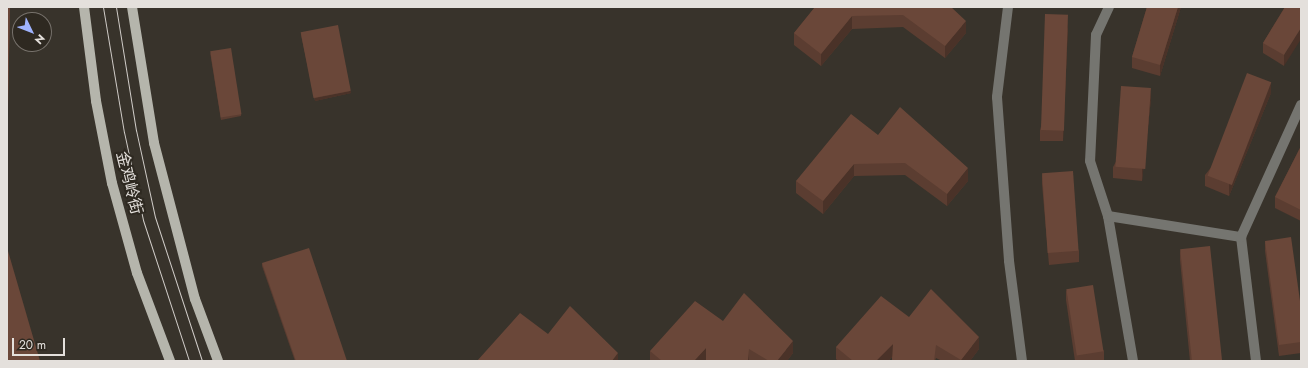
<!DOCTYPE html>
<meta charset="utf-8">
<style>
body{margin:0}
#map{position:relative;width:1308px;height:368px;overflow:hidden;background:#38332b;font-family:Jost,"Noto Sans SC",sans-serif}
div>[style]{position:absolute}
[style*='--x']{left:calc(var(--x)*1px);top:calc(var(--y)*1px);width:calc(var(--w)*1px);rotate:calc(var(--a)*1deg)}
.minor>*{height:10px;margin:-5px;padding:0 5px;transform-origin:5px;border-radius:5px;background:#757570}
.major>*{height:10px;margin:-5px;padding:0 5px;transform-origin:5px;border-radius:5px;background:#b5b5ac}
.tram>*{height:1px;margin:-0.5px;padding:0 0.5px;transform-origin:0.5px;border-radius:0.5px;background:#d1cdc9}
.wall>*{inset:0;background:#5b3d31}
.shaded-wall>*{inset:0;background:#4a3228}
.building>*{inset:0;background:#6a4739;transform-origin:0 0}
span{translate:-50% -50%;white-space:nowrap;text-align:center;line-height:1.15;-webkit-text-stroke:4px #2e2921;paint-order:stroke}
.street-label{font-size:16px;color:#e4e0dc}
.frame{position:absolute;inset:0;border:8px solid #e4e0dc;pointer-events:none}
.north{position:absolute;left:12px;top:12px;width:40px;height:40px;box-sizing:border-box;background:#2e2921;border:1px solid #77726c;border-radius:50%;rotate:133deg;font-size:11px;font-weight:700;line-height:16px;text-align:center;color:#e4e0dc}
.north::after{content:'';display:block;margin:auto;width:14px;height:18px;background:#9fb3fd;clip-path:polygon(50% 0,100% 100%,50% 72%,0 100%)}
.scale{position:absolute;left:12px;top:338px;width:53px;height:18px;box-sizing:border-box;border:2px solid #e4e0dc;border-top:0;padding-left:5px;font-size:12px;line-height:14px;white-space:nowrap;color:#e4e0dc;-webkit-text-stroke:3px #2e2921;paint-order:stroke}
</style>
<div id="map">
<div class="minor">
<i style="--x:1008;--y:7;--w:91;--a:97"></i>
<i style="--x:997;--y:97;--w:164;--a:85.8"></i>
<i style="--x:1009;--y:261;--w:101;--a:82.6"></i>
<i style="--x:1109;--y:7;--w:31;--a:115"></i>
<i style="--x:1096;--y:35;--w:126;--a:92.7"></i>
<i style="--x:1090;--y:161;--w:58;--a:71.9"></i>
<i style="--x:1108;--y:216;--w:147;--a:80.2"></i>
<i style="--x:1108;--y:216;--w:135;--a:9"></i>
<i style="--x:1241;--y:237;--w:125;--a:83.1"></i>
<i style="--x:1241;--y:237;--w:145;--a:-65.6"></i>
</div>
<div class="major">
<i style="--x:84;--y:7;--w:95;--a:82.7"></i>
<i style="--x:96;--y:101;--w:84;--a:79"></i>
<i style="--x:112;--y:183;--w:93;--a:74.5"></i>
<i style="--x:137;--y:273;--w:94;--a:69.4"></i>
<i style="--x:132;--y:7;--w:138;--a:80.8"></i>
<i style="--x:154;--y:143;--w:161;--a:75.3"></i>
<i style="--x:195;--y:299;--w:66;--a:69.6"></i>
</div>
<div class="tram">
<i style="--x:103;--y:7;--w:127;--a:80.5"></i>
<i style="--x:124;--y:132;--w:90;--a:77.8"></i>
<i style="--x:143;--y:220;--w:148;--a:71.9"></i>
<i style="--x:116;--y:7;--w:125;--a:80.8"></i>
<i style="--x:136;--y:130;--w:89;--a:77.7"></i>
<i style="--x:155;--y:217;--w:151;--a:71.9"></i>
</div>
<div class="wall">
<i style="clip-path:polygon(7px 7px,10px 7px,8px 112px,7px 112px)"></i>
<i style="clip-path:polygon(815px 7px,951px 7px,966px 33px,945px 58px,903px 27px,852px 29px,821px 66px,794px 45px,794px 33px)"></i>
<i style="clip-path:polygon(1147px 7px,1181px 7px,1160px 76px,1132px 68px,1132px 57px)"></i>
<i style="clip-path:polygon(1285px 7px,1284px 66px,1263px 53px,1263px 43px)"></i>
<i style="clip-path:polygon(1068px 26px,1063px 141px,1040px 141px,1040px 130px)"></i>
<i style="clip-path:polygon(301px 33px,351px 93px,315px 101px,301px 35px)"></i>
<i style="clip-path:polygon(210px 52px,241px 114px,241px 116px,221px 120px)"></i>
<i style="clip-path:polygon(1271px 93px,1229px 196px,1205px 186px,1205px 175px)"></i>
<i style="clip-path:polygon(1151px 99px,1142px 181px,1113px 178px,1113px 167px)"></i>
<i style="clip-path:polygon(878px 135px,968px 181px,947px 206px,905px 175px,854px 176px,823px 214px,796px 193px,796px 181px)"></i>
<i style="clip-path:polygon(1301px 146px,1301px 221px,1275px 208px,1275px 197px)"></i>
<i style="clip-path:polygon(1042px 174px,1079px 251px,1079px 262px,1049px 265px,1042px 184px)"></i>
<i style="clip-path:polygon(1265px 241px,1301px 308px,1301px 353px,1279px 356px,1265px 251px)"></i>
<i style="clip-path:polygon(1180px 250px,1222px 361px,1190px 361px,1180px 260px)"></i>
<i style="clip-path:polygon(262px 263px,347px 361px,295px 361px,262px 266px)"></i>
<i style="clip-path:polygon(1066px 290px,1104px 351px,1104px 361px,1075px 361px,1066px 300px)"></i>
<i style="clip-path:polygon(909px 317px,979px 349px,970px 361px,942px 361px,936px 358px,935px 361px,892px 361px,892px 357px,888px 361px,838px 361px,836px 359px,836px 347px)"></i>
<i style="clip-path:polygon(723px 321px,793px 353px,787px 361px,650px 361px,650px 351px)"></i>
</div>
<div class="shaded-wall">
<i style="clip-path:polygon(1178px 7px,1181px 7px,1160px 76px,1160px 65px)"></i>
<i style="clip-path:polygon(1068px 15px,1068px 26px,1063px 141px,1063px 131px)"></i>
<i style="clip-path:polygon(852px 16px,852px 29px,821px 66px,821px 54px)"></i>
<i style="clip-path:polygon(966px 21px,966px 33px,945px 58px,945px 46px)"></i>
<i style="clip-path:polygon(1301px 28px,1301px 39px,1284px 66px,1284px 55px)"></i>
<i style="clip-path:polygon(1271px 82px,1271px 93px,1229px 196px,1229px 185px)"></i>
<i style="clip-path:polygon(1151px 88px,1151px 99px,1142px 181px,1142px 170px)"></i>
<i style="clip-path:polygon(351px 91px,351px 93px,315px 101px,315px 98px)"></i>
<i style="clip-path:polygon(854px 164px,854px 176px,823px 214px,823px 201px)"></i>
<i style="clip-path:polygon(968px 168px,968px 181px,947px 206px,947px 194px)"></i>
<i style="clip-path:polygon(979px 337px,979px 349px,970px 361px,961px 361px,961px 360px)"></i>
<i style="clip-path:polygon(793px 341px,793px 353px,787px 361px,777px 361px)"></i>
<i style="clip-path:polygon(893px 344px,893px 356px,888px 361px,876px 361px)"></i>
<i style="clip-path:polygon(706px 348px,706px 361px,694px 361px)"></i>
<i style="clip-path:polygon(749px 349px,749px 361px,748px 361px)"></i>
<i style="clip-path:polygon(618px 353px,618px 361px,612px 361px)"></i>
</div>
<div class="building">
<i style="clip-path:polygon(7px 7px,10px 7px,8px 103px,7px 103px)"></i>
<i style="clip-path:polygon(815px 7px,951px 7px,966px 21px,945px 46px,903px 15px,852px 16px,821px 54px,794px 33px)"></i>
<i style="clip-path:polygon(1147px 7px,1178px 7px,1160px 65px,1132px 57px)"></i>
<i style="clip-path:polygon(1285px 7px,1301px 7px,1301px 28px,1284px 55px,1263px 43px)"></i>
<i style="left:1045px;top:14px;width:23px;height:116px;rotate:2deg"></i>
<i style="left:338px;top:25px;width:67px;height:38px;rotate:79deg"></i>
<i style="left:231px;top:48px;width:67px;height:21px;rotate:81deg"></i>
<i style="left:1247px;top:73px;width:26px;height:110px;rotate:21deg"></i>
<i style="left:1121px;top:86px;width:30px;height:81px;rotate:4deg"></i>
<i style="clip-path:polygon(900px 107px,968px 168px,947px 194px,905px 163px,854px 164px,823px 201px,796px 181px,851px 114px,878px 135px)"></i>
<i style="clip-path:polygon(1301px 146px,1301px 210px,1275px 197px)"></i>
<i style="left:1073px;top:171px;width:80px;height:31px;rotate:86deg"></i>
<i style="clip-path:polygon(1291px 237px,1301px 308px,1301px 342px,1279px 345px,1265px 241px)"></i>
<i style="left:1210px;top:246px;width:116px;height:30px;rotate:84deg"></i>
<i style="clip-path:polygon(309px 248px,347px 361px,296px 361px,262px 263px)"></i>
<i style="clip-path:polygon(7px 250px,8px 251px,40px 361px,7px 361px)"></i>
<i style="left:1093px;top:285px;width:67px;height:27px;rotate:81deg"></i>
<i style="clip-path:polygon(931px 289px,979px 337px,961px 360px,936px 345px,934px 361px,892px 361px,893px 344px,876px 361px,853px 361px,836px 347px,881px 296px,909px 317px)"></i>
<i style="clip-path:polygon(744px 293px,793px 341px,777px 361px,769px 361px,749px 349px,748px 361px,706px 361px,706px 348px,694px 361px,662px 361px,650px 351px,695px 301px,723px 321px)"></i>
<i style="clip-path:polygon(570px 306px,618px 353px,612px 361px,477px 361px,520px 313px,548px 334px)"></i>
</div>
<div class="street-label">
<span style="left:129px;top:183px;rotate:76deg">金鸡岭街</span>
</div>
<div class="frame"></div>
<div class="north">N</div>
<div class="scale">20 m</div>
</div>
